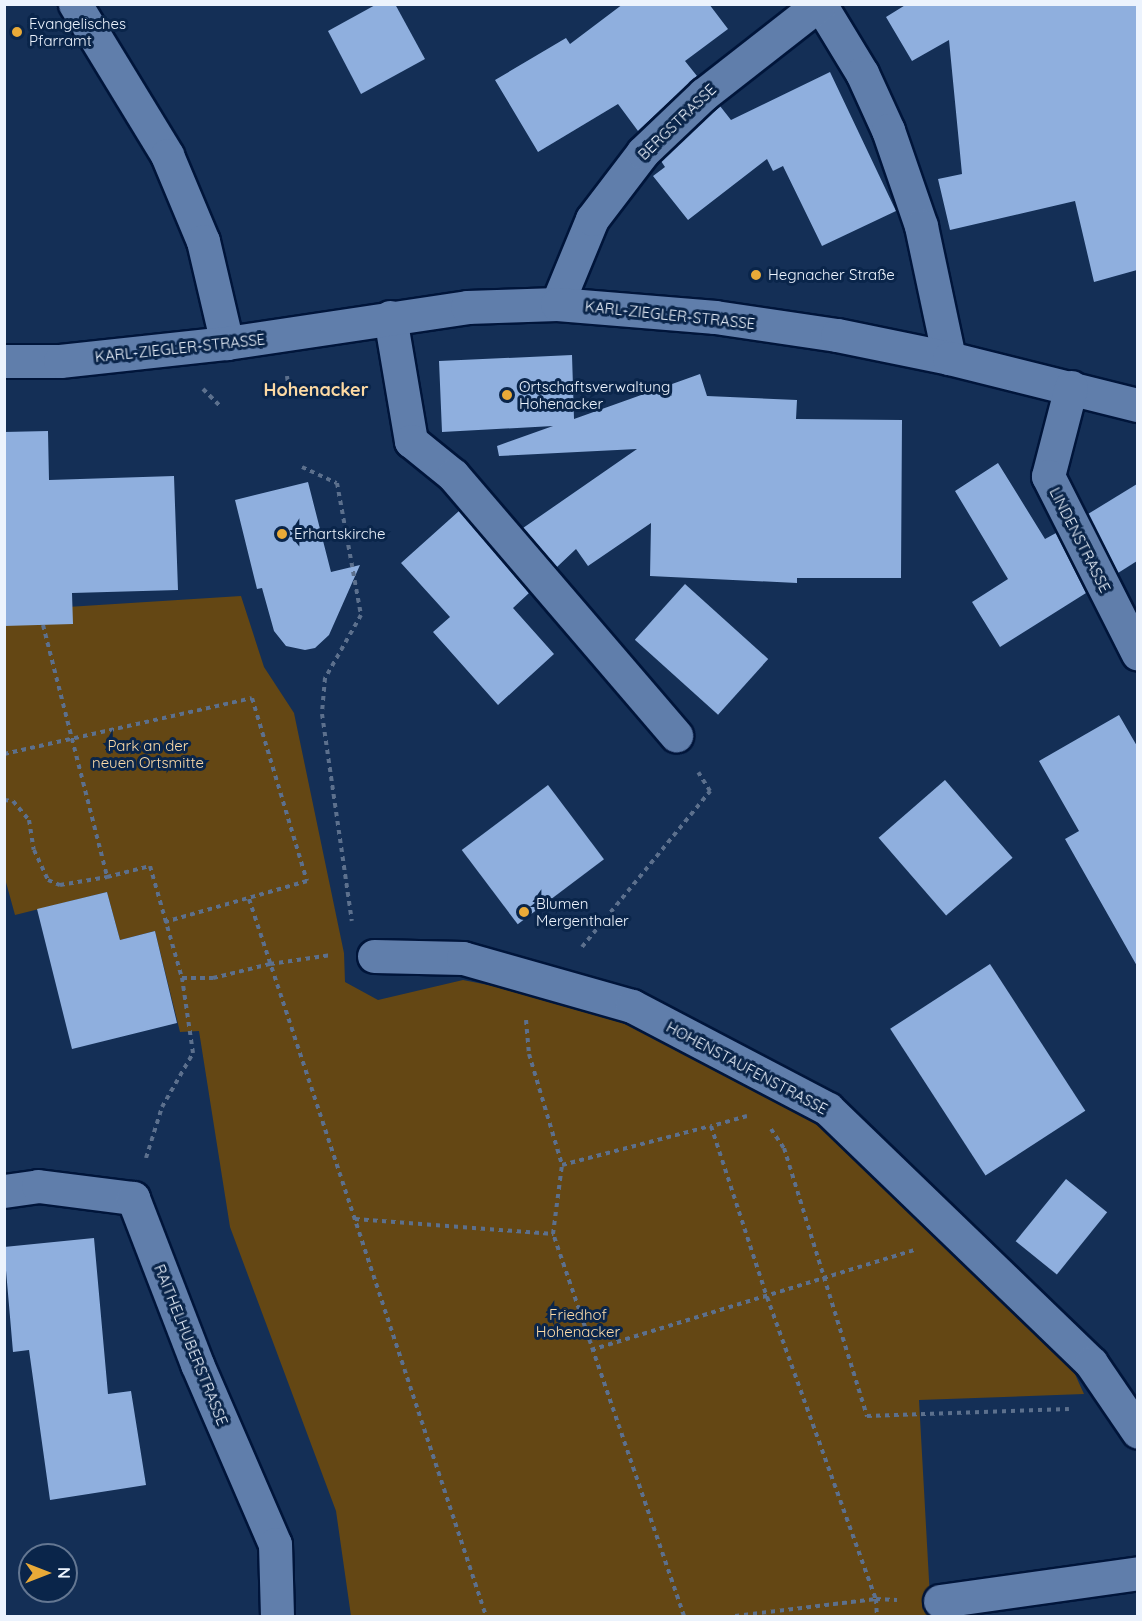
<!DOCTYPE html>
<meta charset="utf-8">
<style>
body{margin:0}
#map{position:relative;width:1142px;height:1621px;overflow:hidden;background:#142f56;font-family:Quicksand,sans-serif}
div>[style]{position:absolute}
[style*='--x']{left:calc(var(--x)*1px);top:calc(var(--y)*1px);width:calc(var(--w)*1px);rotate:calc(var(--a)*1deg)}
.green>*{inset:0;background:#644714}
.building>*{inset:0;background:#8fafde;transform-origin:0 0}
.path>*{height:4px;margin-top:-2px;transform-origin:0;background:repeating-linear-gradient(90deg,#5c708d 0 4.5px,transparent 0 9px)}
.roads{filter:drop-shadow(2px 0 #00153a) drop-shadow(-2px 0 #00153a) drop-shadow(0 2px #00153a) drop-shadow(0 -2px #00153a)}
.minor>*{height:33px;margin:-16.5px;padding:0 16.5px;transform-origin:16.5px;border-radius:16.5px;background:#607eab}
.dots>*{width:16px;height:16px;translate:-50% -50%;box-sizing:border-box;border:3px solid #0a254a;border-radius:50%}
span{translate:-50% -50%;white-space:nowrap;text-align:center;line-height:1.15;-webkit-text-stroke:6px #0a254a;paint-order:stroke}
.poi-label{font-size:15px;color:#ecf3fd}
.left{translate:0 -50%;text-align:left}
.street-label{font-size:15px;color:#ecf3fd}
.park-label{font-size:15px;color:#fcdba8}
.quarter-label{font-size:18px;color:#fcd9a3;font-weight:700}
.frame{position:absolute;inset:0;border:6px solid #ecf3fd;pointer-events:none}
.north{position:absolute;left:18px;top:1543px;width:60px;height:60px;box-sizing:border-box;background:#0a254a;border:2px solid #647792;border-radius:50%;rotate:90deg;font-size:16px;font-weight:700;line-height:24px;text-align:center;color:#ecf3fd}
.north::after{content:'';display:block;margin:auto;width:21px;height:27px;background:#e9aa38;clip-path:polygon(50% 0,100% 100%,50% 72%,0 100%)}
</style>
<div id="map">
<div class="green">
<i style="clip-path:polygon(241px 596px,264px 667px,294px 713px,344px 953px,345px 982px,378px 1000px,463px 980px,576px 1002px,676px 1041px,823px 1125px,1064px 1350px,1084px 1394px,919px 1400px,931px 1616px,351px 1616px,336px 1511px,230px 1227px,199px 1031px,180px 1032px,155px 931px,120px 940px,107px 892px,15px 915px,4px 875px,4px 611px)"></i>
</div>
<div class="building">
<i style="clip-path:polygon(377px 4px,395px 4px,425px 59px,361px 94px,328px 31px)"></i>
<i style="clip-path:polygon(623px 4px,709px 4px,728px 29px,685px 61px,697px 76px,638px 131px,618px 104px,538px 152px,495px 80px,566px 38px,570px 44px)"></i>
<i style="clip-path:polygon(907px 4px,1137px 4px,1137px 270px,1094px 282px,1075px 201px,950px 230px,938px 179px,962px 174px,949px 40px,912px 61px,886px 17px)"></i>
<i style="clip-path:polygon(830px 72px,896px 211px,822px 246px,783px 166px,773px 171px,767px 159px,688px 220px,653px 176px,665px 167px,661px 161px,720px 106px,731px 120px)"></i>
<i style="clip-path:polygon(572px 355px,574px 419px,700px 374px,707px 396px,797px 400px,796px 419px,902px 420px,901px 578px,797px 578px,797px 583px,650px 576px,651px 523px,588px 566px,576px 549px,557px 567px,523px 528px,637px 449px,499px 456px,497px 446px,553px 426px,442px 432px,439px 361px)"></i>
<i style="clip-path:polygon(48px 431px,49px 480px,174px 476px,178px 590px,72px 593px,73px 624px,4px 626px,4px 432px)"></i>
<i style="clip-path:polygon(998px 463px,1045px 539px,1056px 533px,1086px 593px,1000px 647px,972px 602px,1008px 579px,955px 491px)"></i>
<i style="clip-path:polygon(308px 482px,331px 572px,360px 565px,329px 635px,315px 648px,305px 650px,286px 646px,274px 631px,262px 588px,257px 589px,235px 500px)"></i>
<i style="clip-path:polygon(1137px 484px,1137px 561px,1118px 573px,1088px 514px)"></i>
<i style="clip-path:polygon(459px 511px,529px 593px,513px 608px,554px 654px,498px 705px,433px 632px,450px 617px,401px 563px)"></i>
<i style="left:685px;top:584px;width:112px;height:75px;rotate:42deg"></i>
<i style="clip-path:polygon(1119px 715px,1137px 746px,1137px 966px,1065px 839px,1079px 831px,1039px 761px)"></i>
<i style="left:945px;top:780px;width:103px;height:88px;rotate:49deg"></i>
<i style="left:548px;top:785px;width:93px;height:108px;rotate:53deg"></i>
<i style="clip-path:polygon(107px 892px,120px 940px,155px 931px,177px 1023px,72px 1049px,37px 909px)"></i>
<i style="left:990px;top:964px;width:175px;height:119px;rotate:57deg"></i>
<i style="left:1066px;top:1179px;width:53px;height:80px;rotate:39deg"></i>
<i style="clip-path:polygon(94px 1238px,108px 1394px,131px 1391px,146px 1485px,50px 1500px,29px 1350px,13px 1352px,4px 1247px)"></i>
</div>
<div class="path">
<i style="--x:287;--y:376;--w:17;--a:83"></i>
<i style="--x:203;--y:389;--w:23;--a:45"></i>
<i style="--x:302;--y:467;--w:38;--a:25"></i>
<i style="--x:337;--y:483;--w:134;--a:79.7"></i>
<i style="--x:361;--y:615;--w:73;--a:119.7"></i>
<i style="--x:325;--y:678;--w:36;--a:95"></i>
<i style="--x:322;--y:714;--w:209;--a:81.8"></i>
<i style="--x:43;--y:625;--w:260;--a:75.7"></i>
<i style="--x:107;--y:877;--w:44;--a:-14.3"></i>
<i style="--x:150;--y:866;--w:116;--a:74.1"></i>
<i style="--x:4;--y:754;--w:254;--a:-12.7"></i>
<i style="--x:252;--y:698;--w:191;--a:73.3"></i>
<i style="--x:307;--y:881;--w:148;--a:163.9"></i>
<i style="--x:4;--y:800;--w:9;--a:6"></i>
<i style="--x:13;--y:801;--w:25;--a:50"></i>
<i style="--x:29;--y:820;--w:30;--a:81"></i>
<i style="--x:34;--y:850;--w:33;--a:65"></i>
<i style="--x:48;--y:880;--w:13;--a:23"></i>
<i style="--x:60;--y:885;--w:48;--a:-9.7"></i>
<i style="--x:249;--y:899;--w:755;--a:71.71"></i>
<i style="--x:582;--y:947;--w:202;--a:-50.6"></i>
<i style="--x:710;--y:791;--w:22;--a:-122"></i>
<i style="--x:526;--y:1020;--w:34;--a:85"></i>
<i style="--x:529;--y:1054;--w:116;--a:73.4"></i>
<i style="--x:747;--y:1116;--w:37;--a:164"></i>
<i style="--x:711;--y:1126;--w:180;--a:71.9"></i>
<i style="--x:767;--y:1297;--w:321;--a:70.2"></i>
<i style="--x:876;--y:1599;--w:21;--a:3"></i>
<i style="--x:771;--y:1129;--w:23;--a:56"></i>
<i style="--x:784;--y:1148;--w:281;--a:72.8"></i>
<i style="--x:867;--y:1416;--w:202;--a:-2"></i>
<i style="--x:146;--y:1158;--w:53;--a:-72.6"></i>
<i style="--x:162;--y:1107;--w:62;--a:-60.1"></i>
<i style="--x:193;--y:1053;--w:76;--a:-98.3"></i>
<i style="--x:182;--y:978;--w:31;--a:0"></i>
<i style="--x:213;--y:978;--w:59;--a:-13.8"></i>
<i style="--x:270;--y:964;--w:62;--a:-8.4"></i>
<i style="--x:355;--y:1219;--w:199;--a:4.3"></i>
<i style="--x:591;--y:1350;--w:338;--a:-17.2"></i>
<i style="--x:684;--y:1616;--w:404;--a:-108.9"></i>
<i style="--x:553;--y:1234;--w:70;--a:-82.6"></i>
<i style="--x:562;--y:1165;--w:154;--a:-14.7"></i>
<i style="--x:735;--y:1616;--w:142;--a:-6.9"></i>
<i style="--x:876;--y:1599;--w:17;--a:87"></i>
</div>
<div class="roads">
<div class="minor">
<i style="--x:75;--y:4;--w:177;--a:58.6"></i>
<i style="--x:167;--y:155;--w:93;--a:67.3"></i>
<i style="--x:203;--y:241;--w:105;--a:76.8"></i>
<i style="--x:820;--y:4;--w:81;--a:58.7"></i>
<i style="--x:862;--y:73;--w:63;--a:65.5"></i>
<i style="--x:888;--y:130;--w:102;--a:71"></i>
<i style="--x:921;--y:226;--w:135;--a:78"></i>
<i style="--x:557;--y:304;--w:92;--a:-67.6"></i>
<i style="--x:592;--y:219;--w:84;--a:-52.7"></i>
<i style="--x:643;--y:152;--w:84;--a:-43.6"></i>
<i style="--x:704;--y:94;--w:146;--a:-38"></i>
<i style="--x:390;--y:317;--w:126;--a:80.4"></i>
<i style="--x:411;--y:441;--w:54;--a:39"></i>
<i style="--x:453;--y:475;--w:343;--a:49.4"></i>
<i style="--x:4;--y:361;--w:56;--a:0"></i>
<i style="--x:60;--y:361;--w:168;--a:-6.2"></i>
<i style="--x:227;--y:343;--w:243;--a:-8.5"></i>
<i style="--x:467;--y:307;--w:90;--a:-1.9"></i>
<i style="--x:557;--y:304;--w:159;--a:4.7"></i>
<i style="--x:715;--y:317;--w:123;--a:8.4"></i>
<i style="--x:837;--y:335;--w:114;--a:11.6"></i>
<i style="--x:949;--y:358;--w:195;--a:14"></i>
<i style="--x:1071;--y:387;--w:92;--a:104.5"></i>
<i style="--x:1048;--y:476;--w:199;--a:63.2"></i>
<i style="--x:374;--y:956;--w:89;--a:1.3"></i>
<i style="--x:463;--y:958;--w:176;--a:15.9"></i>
<i style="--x:632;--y:1006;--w:221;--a:27.7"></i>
<i style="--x:828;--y:1109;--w:366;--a:44"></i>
<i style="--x:1091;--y:1363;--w:83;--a:55.7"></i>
<i style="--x:4;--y:1191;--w:34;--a:-8"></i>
<i style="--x:38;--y:1186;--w:96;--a:7.2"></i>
<i style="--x:133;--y:1198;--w:178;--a:68.9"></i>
<i style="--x:197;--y:1364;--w:196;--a:66.6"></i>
<i style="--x:275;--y:1544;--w:72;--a:88.4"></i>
<i style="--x:940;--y:1601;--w:200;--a:-8"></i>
</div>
</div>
<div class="dots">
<i style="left:17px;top:32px;background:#e9aa38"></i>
<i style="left:756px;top:275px;background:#e9aa38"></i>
<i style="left:507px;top:395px;background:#e9aa38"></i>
<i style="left:282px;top:534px;background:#e9aa38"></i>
<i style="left:524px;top:912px;background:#e9aa38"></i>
</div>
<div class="poi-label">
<span class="left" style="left:29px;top:32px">Evangelisches<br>Pfarramt</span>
<span class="left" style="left:768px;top:275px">Hegnacher Straße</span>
<span class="left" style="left:519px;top:395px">Ortschaftsverwaltung<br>Hohenacker</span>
<span class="left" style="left:294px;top:534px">Erhartskirche</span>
<span class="left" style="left:536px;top:912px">Blumen<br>Mergenthaler</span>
</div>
<div class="street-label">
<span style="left:677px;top:122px;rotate:-44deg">BERGSTRASSE</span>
<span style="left:670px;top:315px;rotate:6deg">KARL-ZIEGLER-STRASSE</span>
<span style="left:180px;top:348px;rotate:-6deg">KARL-ZIEGLER-STRASSE</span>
<span style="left:1080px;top:540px;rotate:63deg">LINDENSTRASSE</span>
<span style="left:747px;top:1068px;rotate:28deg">HOHENSTAUFENSTRASSE</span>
<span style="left:191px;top:1345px;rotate:68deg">RAITHELHUBERSTRASSE</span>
</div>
<div class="park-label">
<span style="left:148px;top:754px">Park an der<br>neuen Ortsmitte</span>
<span style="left:578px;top:1323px">Friedhof<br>Hohenacker</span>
</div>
<div class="quarter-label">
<span style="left:316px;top:390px">Hohenacker</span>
</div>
<div class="frame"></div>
<div class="north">N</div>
</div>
